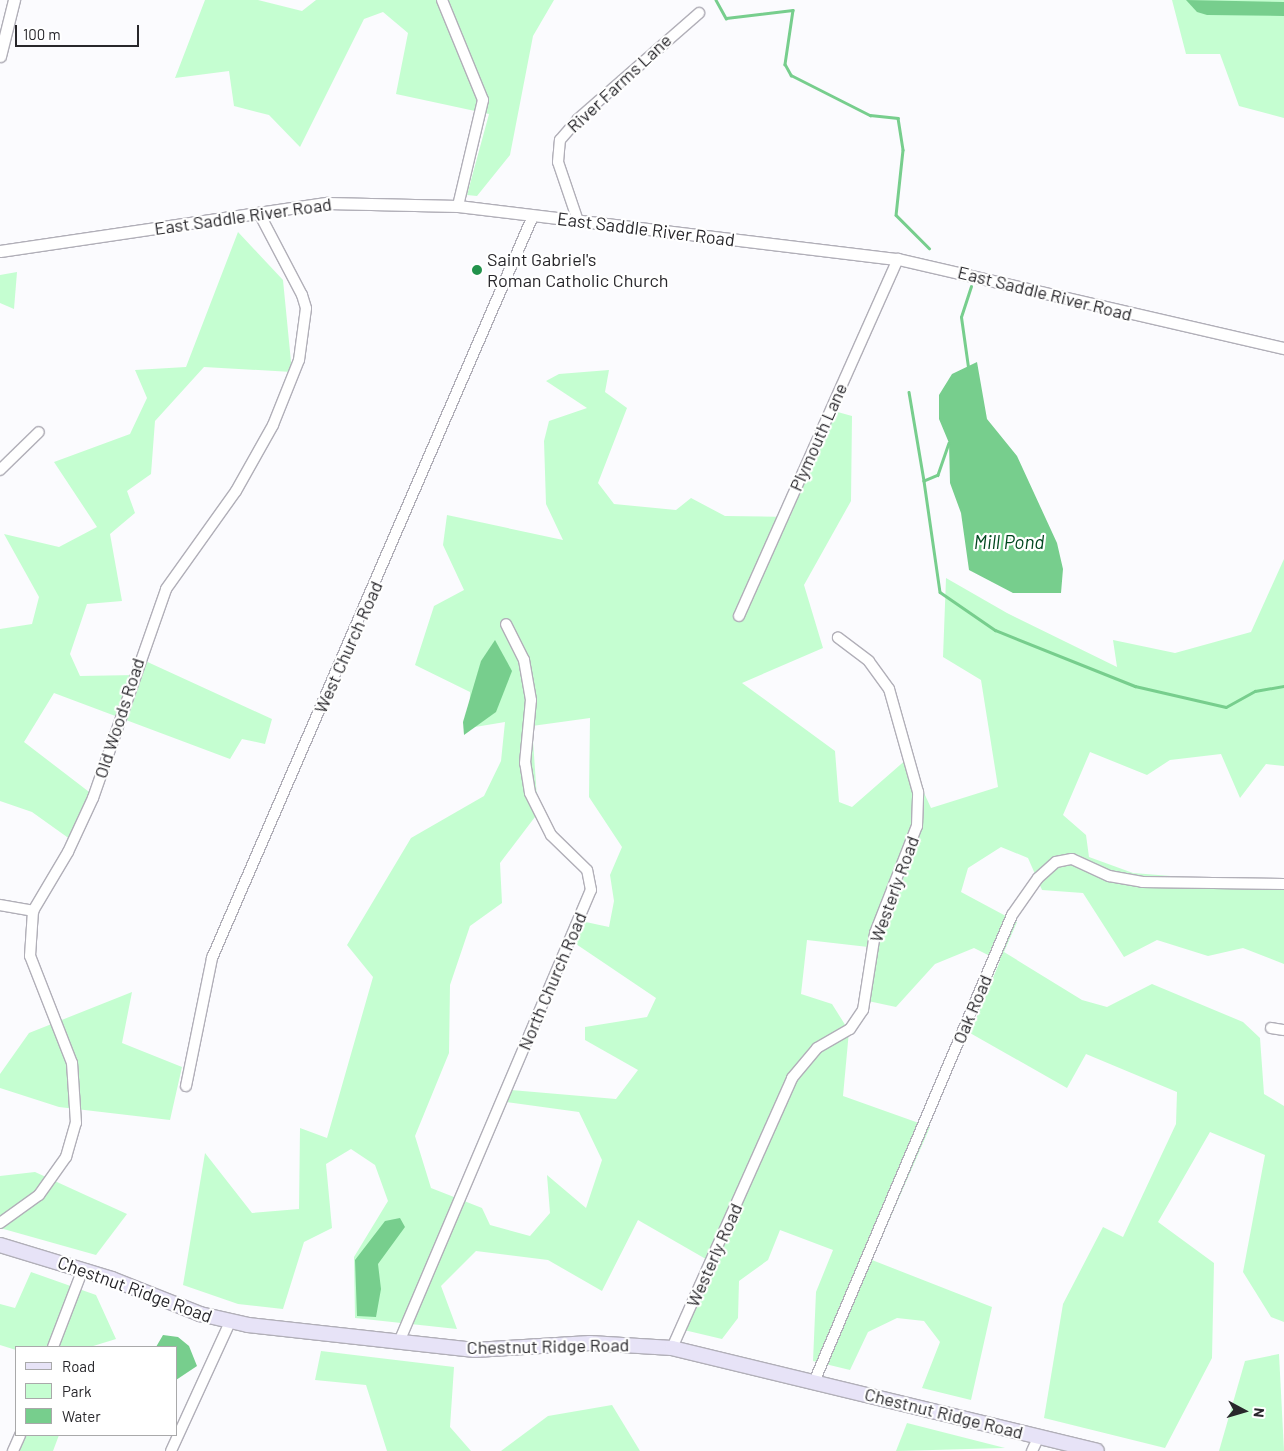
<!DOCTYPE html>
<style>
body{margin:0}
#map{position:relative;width:1284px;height:1451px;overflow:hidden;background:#fbfbfe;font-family:Barlow,sans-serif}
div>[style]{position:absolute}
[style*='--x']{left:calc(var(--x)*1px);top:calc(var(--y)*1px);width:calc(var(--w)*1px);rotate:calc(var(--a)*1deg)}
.green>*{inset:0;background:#c5fed1}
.water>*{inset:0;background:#77ce8d}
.stream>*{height:2.5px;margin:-1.25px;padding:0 1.25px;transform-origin:1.25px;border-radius:1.25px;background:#77ce8d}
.roads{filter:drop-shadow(1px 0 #b1afb8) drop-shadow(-1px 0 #b1afb8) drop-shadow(0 1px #b1afb8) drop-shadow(0 -1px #b1afb8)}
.minor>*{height:10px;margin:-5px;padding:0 5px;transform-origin:5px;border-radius:5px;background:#fff}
.tertiary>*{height:11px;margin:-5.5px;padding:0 5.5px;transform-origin:5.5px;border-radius:5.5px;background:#fff}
.secondary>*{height:14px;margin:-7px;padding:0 7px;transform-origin:7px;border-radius:7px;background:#e7e3f7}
.dots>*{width:14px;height:14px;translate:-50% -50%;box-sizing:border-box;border:2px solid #fff;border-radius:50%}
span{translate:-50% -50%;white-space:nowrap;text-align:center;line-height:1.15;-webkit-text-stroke:4.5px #fff;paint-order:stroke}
.street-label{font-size:18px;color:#28272b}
.poi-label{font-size:18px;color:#28272b}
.left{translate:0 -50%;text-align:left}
.water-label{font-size:19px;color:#00461e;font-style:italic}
.legend{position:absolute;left:15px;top:1346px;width:162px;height:90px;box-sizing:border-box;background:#fff;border:1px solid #a9a9aa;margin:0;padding:6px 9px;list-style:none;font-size:15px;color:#28272b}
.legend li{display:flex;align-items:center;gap:10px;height:25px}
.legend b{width:25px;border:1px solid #a9a9aa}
.north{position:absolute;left:1219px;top:1386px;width:50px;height:50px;-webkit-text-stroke:4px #fff;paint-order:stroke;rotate:96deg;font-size:14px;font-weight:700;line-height:20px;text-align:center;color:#28272b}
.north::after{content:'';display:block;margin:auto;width:18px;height:22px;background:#28272b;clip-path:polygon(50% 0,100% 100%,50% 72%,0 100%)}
.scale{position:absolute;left:15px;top:25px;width:124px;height:22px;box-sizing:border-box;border:2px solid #28272b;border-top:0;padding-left:6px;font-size:15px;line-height:18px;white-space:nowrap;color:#28272b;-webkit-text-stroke:4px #fff;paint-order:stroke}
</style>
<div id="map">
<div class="green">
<i style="clip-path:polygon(205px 0,258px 0,302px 11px,316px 0,554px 0,533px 36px,510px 155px,477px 196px,467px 195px,489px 114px,396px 94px,408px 33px,383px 12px,364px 19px,300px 147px,269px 115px,234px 106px,229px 71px,175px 78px)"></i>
<i style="clip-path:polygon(1172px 0,1284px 0,1284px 118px,1239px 106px,1220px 54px,1186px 54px)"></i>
<i style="clip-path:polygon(238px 232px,283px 280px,292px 372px,204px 367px,155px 421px,151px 474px,127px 491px,135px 513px,110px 534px,122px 601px,87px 604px,70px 654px,80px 676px,136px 675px,141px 659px,272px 719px,265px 744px,242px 739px,230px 759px,54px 693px,24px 742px,97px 798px,74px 842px,32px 812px,0 801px,0 629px,32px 624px,39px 597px,4px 534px,59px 547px,97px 527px,54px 462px,130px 434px,147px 398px,135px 370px,186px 367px)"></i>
<i style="clip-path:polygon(17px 272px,14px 309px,0 303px,0 275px)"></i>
<i style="clip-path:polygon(evenodd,609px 370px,605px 392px,627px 408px,598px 483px,614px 504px,676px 510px,691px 498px,725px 516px,790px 517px,834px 411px,852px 416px,851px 501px,804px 585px,823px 648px,742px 683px,835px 751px,839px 802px,852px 807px,908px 758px,931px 808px,998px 787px,981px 680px,943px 657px,946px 578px,1007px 613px,1117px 667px,1113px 640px,1175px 653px,1251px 632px,1284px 559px,1284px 766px,1266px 764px,1240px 798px,1221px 754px,1170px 760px,1147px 775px,1090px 752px,1063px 815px,1086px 835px,1089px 857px,1133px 873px,1284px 885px,1284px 964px,1243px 948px,1208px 956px,1157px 940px,1124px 957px,1083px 893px,1042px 890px,1028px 858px,1001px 847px,968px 868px,961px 892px,1017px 922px,1004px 952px,1082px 1000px,1107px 1007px,1152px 984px,1243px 1022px,1260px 1038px,1264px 1094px,1284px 1106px,1284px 1322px,1271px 1317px,1243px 1272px,1265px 1155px,1210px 1132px,1158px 1222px,1214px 1263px,1212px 1358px,1165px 1448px,1044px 1418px,1063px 1304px,1103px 1227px,1123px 1237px,1176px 1124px,1177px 1092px,1086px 1054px,1067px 1088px,970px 1033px,1000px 961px,974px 948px,935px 964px,896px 1007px,868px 1001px,877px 948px,807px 940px,801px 994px,832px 1004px,849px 1031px,843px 1096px,930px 1127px,872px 1260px,992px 1307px,971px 1400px,922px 1388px,940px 1342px,924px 1321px,897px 1318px,868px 1332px,850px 1370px,813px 1361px,816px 1292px,833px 1250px,780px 1230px,768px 1260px,739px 1281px,738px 1318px,722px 1339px,684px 1330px,711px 1262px,638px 1220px,602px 1291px,548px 1260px,476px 1251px,441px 1286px,457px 1329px,355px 1318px,354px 1257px,388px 1201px,375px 1165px,351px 1149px,326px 1164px,332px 1228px,304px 1242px,283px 1309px,238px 1304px,183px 1285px,205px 1153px,252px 1213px,299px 1209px,300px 1128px,327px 1138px,373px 977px,347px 945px,411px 838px,484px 796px,501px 761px,505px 722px,469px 728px,470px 692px,415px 665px,434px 606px,464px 590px,443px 545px,447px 515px,563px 540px,546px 504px,544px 441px,549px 421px,587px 408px,546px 381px,559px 374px,609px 370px,590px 718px,589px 797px,622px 847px,610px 875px,614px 901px,609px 927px,581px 921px,573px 942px,656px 998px,647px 1017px,585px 1027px,585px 1040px,638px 1070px,616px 1099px,511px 1090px,507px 1102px,579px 1112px,602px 1160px,586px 1208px,547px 1175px,550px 1213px,530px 1236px,490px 1225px,482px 1208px,431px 1188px,415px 1136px,449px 1053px,450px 985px,470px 926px,502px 903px,500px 863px,538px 813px,532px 726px,590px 718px)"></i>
<i style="clip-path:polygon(132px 992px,122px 1043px,182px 1067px,170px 1120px,59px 1107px,0 1088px,0 1074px,29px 1033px)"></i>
<i style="clip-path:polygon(35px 1172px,127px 1214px,96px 1255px,0 1228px,0 1176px)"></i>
<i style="clip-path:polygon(31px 1272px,96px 1295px,116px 1339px,90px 1347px,16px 1350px,0 1345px,0 1304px,15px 1308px)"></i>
<i style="clip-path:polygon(321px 1351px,454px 1367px,450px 1427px,471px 1451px,387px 1451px,366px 1385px,315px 1380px)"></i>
<i style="clip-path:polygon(1279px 1354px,1284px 1451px,1219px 1451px,1245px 1361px)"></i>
<i style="clip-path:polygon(612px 1405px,640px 1451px,501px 1451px,548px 1416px)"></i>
<i style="clip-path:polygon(907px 1423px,1005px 1448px,896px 1451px)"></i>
<i style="clip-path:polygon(20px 1435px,59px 1435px,53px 1451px,13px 1451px)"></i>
</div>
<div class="water">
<i style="clip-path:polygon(1186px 0,1284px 2px,1284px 16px,1207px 15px,1197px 12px)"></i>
<i style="clip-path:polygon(977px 362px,987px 419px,1017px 456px,1057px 543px,1063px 569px,1061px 593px,1013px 593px,969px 570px,961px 513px,950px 483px,949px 443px,939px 419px,939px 395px,952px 374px)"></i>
<i style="clip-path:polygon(495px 640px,512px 671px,496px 712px,464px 735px,463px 722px,481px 661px)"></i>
<i style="clip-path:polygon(400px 1218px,405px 1227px,378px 1264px,381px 1289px,376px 1317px,357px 1316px,355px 1260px,385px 1221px)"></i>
<i style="clip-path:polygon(163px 1335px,178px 1337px,189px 1346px,197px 1366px,176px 1380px,176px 1347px,156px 1347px)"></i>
</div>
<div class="stream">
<i style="--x:716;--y:0;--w:21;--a:61"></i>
<i style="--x:726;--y:18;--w:67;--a:-6.8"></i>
<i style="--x:793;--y:10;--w:55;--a:98.4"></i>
<i style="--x:785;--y:64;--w:13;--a:61"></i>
<i style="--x:791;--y:75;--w:89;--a:26.9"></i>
<i style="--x:870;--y:115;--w:28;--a:6"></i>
<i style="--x:898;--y:118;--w:32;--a:81"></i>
<i style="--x:903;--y:150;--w:65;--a:96.1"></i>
<i style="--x:896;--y:215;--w:47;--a:45"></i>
<i style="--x:968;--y:367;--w:50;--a:-98"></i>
<i style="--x:961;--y:317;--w:32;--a:-72"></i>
<i style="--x:909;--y:392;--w:90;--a:80.4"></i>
<i style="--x:949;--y:443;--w:34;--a:109"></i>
<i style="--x:938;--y:475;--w:15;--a:157"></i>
<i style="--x:924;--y:481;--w:112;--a:81.8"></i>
<i style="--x:940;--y:592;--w:67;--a:34.6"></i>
<i style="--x:995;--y:630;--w:151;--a:21.8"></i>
<i style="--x:1135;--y:686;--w:93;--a:13"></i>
<i style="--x:1226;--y:707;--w:33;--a:-29"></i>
<i style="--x:1255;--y:691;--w:29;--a:-10"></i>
</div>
<div class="roads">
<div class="minor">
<i style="--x:442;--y:0;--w:108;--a:67.7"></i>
<i style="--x:483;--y:100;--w:109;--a:103.3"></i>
<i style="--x:578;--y:221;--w:62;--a:-108.7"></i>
<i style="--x:558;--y:162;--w:22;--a:-85"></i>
<i style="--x:560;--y:140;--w:28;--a:-49"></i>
<i style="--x:578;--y:119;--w:161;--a:-41.2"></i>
<i style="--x:0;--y:470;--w:54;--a:-44.3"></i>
<i style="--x:739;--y:616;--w:391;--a:-66"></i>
<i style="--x:0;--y:905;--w:34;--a:10"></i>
<i style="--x:1271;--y:1028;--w:13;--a:9"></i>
<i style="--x:186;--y:1086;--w:131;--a:-78.5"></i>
<i style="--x:212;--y:958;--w:808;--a:-66.61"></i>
<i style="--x:0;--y:1223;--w:48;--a:-35.7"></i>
<i style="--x:39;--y:1195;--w:47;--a:-54.6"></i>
<i style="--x:66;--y:1157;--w:35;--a:-74"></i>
<i style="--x:76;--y:1123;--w:60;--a:-93.8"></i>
<i style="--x:72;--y:1063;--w:115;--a:-111.4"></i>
<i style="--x:30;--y:956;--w:45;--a:-86.2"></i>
<i style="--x:33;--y:911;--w:69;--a:-59.3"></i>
<i style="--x:68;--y:852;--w:60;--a:-65.2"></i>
<i style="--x:93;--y:798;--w:221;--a:-70.7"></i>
<i style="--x:166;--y:589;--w:120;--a:-54.5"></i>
<i style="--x:236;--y:491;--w:76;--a:-60.7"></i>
<i style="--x:273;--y:425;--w:70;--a:-68.2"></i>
<i style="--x:299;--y:360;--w:52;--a:-82.3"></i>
<i style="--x:306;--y:308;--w:14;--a:-107"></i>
<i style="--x:302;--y:295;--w:93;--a:-117.7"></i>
<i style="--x:399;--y:1342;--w:491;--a:-67"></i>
<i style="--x:591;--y:890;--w:20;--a:-101"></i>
<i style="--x:587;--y:870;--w:50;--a:-135.8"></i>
<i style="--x:551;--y:835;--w:47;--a:-116.6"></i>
<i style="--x:530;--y:793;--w:30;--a:-99"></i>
<i style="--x:525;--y:763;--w:63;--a:-84.6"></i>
<i style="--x:531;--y:700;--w:41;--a:-99.9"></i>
<i style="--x:524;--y:660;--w:40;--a:-116.6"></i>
<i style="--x:53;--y:1347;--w:84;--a:-69"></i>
<i style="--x:672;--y:1348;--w:295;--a:-66"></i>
<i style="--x:792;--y:1078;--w:39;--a:-50"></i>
<i style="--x:817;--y:1048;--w:38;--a:-30"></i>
<i style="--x:850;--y:1029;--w:23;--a:-56"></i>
<i style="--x:863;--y:1010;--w:78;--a:-81.1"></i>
<i style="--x:875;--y:933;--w:115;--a:-68.6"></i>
<i style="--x:917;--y:826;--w:34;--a:-88"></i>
<i style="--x:918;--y:792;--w:107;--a:-105.7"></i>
<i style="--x:889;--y:689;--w:34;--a:-126"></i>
<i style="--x:869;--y:661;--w:39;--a:-143"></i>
<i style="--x:814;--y:1382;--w:507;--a:-67.02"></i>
<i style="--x:1012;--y:915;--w:45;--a:-54.9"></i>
<i style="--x:1038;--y:878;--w:24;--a:-42"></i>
<i style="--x:1056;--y:862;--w:16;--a:-11"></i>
<i style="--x:1072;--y:859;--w:41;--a:24.7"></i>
<i style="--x:1109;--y:876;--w:34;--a:10"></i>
<i style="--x:1142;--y:882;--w:142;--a:0.8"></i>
<i style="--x:13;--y:1451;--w:17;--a:-66"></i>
<i style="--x:171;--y:1451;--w:142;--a:-65.4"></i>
<i style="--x:1032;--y:1451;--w:17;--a:-65"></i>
</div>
<div class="tertiary">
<i style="--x:0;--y:56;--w:58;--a:-76"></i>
<i style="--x:0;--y:251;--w:331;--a:-8.4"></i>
<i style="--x:327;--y:203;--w:131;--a:1.3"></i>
<i style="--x:458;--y:206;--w:443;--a:6.9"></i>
<i style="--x:898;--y:259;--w:396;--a:13"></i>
</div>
<div class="secondary">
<i style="--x:0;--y:1245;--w:117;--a:16.9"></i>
<i style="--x:112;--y:1279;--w:95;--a:21.7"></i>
<i style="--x:200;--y:1314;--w:49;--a:12.9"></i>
<i style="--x:248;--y:1325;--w:228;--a:6.3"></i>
<i style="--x:475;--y:1350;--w:115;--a:-3.5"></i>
<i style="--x:590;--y:1343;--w:82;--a:3.5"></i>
<i style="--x:672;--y:1348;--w:437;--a:13.6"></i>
</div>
</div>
<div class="dots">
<i style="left:477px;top:270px;background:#22924c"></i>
</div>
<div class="street-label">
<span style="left:619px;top:83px;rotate:-43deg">River Farms Lane</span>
<span style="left:243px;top:216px;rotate:-8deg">East Saddle River Road</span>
<span style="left:646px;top:229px;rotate:7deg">East Saddle River Road</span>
<span style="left:1045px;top:293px;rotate:14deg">East Saddle River Road</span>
<span style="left:818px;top:437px;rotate:-66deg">Plymouth Lane</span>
<span style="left:348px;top:647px;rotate:-66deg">West Church Road</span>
<span style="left:119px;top:718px;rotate:-72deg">Old Woods Road</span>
<span style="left:894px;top:889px;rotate:-70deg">Westerly Road</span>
<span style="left:552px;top:981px;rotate:-67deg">North Church Road</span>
<span style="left:972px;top:1009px;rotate:-67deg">Oak Road</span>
<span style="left:714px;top:1255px;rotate:-66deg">Westerly Road</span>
<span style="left:135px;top:1289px;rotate:20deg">Chestnut Ridge Road</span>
<span style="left:548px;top:1346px;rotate:-1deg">Chestnut Ridge Road</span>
<span style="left:944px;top:1413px;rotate:14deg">Chestnut Ridge Road</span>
</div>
<div class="poi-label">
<span class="left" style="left:487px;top:270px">Saint Gabriel's<br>Roman Catholic Church</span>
</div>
<div class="water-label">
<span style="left:1009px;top:542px">Mill Pond</span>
</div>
<ul class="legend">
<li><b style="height:6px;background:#e7e3f7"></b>Road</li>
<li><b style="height:14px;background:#c5fed1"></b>Park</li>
<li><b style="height:14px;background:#77ce8d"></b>Water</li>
</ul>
<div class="north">N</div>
<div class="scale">100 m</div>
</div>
